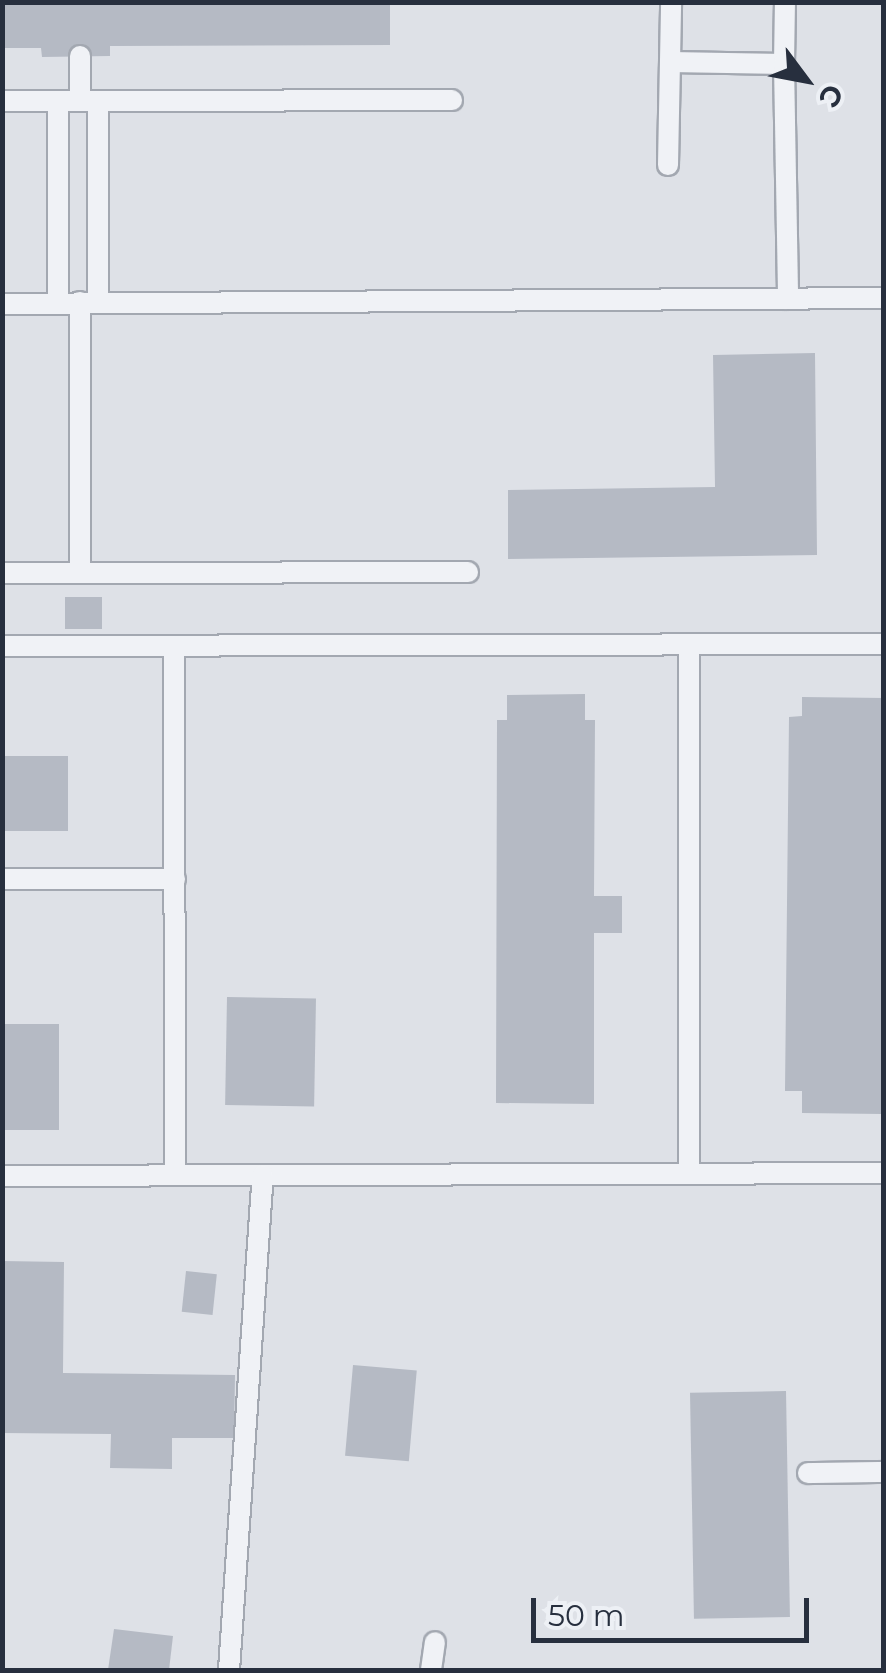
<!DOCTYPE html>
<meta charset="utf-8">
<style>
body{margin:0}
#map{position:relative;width:886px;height:1673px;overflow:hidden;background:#dee1e7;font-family:Montserrat,sans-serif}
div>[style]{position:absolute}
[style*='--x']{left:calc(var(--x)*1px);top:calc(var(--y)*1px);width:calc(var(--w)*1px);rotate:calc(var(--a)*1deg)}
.building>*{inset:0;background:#b5bac4;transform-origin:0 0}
.roads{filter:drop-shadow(2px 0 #a3a8b1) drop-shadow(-2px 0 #a3a8b1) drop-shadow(0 2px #a3a8b1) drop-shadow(0 -2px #a3a8b1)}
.lane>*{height:20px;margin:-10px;padding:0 10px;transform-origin:10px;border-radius:10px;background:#f0f2f6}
span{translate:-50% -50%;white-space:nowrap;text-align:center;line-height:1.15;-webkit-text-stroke:10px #edf0f5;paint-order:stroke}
.frame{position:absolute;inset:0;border:5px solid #272f3e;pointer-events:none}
.north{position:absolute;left:756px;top:30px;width:100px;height:100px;-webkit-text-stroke:8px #edf0f5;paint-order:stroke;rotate:122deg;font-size:28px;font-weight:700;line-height:40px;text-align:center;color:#272f3e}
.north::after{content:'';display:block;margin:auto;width:35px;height:45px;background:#272f3e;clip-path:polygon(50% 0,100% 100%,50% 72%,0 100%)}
.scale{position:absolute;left:531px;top:1598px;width:278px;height:45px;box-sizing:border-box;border:5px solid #272f3e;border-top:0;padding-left:12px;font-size:30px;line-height:35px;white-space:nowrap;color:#272f3e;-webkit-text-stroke:8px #edf0f5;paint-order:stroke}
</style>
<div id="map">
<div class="building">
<i style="clip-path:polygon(2px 2px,390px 2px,390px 45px,110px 46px,110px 56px,42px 57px,41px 48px,2px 48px)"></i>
<i style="clip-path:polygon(815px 353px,817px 555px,508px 559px,508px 490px,715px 487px,713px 355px)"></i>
<i style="left:65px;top:597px;width:37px;height:32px"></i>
<i style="clip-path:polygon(585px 694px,585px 720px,595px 720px,594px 896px,622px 896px,622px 933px,594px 933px,594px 1104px,496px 1103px,497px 720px,507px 720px,507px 695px)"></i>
<i style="clip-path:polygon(802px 697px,884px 698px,882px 1114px,802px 1113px,802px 1091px,785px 1091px,789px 717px,802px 716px)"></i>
<i style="left:2px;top:756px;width:66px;height:75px"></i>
<i style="left:227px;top:997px;width:89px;height:108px;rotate:1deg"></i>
<i style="left:2px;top:1024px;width:57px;height:106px"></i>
<i style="clip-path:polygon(2px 1261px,64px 1262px,63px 1373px,235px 1375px,234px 1438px,172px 1438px,172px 1469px,110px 1468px,111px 1434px,2px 1433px)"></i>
<i style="left:186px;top:1271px;width:31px;height:41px;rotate:6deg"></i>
<i style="left:353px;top:1365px;width:64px;height:91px;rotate:5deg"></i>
<i style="left:786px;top:1391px;width:226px;height:96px;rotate:89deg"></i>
<i style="clip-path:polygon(114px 1629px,173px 1636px,169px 1670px,108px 1670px)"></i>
</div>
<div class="roads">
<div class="lane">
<i style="--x:80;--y:56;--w:45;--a:90"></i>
<i style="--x:670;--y:62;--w:114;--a:1"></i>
<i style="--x:784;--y:64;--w:62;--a:-89.1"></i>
<i style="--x:784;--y:64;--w:235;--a:89"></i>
<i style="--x:2;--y:101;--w:450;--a:-0.1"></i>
<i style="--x:98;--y:101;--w:201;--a:90"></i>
<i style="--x:668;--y:165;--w:163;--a:-88.9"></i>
<i style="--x:58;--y:302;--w:201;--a:-90"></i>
<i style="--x:80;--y:302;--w:271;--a:90"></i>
<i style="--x:2;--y:304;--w:882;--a:-0.39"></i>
<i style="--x:2;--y:573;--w:466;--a:-0.1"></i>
<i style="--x:689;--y:644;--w:530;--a:90"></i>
<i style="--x:2;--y:646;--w:882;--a:-0.13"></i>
<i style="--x:174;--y:646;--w:529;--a:89.89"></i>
<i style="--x:2;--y:879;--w:173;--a:0"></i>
<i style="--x:2;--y:1176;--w:882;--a:-0.19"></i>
<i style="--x:808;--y:1473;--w:76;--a:-0.8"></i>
<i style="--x:229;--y:1670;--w:496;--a:-86.1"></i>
<i style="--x:431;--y:1670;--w:28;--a:-82"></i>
</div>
</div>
<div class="frame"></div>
<div class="north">С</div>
<div class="scale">50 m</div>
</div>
